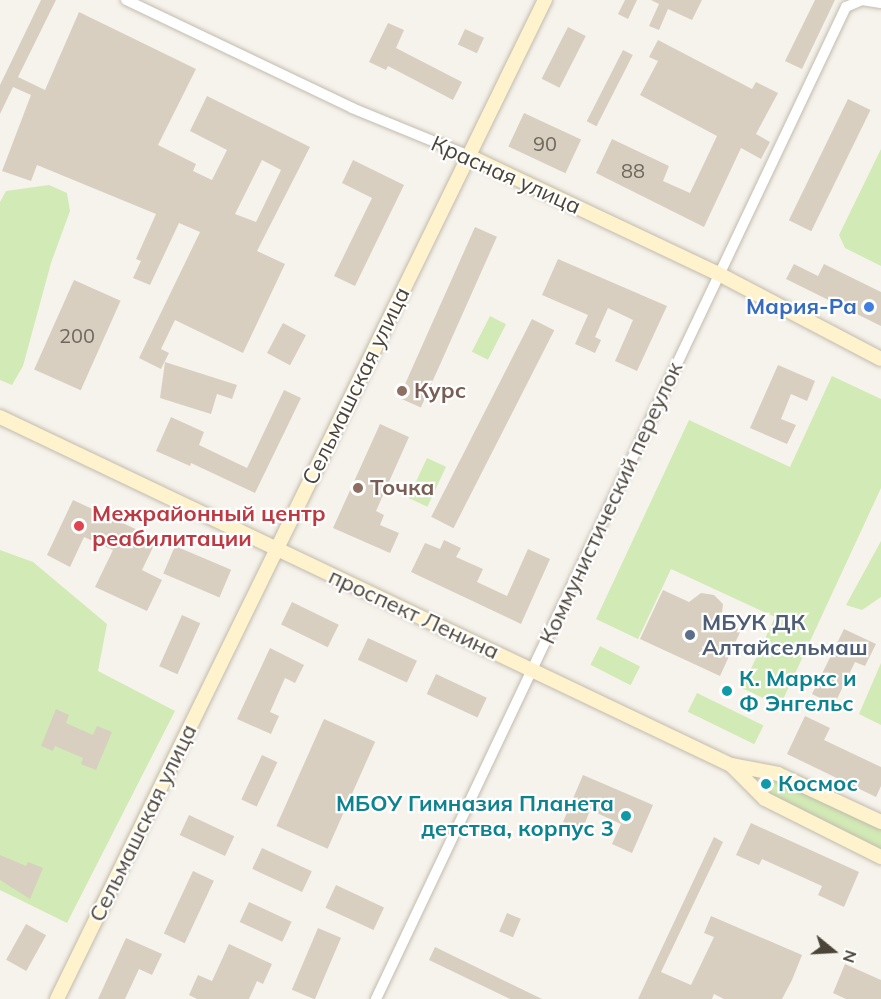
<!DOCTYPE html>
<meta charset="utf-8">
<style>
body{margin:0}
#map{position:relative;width:881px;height:999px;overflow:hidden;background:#f6f3ec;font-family:Mulish,sans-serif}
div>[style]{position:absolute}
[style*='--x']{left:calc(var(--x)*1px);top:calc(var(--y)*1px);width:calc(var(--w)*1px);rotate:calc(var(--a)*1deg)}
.green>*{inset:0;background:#d2eab5;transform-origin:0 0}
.building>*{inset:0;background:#d8cfc1;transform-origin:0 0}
.roads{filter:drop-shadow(0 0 2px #c2bbae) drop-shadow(0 0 2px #c2bbae)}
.street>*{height:10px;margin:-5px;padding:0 5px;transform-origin:5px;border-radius:5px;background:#fff}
.secondary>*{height:14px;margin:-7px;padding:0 7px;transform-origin:7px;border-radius:7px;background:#fff3cd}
.dots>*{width:16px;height:16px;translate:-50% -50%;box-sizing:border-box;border:3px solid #fff;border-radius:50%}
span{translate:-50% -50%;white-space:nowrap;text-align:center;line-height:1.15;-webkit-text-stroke:4.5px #fff;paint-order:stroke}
.number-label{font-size:20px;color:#6e675b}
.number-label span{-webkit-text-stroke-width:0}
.street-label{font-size:22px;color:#4b4439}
.shop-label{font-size:22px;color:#366cbe;font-weight:700}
.right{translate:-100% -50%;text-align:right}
.education-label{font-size:22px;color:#785e54;font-weight:700}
.left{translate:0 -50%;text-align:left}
.health-label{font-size:22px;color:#be3a42;font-weight:700}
.service-label{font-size:22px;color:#4e5e75;font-weight:700}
.culture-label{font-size:22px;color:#0d838f;font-weight:700}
.north{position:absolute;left:803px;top:921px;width:60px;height:60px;-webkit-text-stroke:4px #fff;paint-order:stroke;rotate:108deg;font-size:16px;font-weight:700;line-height:24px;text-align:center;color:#4b4439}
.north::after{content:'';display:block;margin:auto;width:21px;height:27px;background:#4b4439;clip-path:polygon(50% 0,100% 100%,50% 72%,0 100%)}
</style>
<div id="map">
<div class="green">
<i style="clip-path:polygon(881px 149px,881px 266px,845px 248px,839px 235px)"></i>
<i style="clip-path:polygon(49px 185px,67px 193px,70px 211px,51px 263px,23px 366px,12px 385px,0 380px,0 202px,6px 191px)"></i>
<i style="left:490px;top:316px;width:18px;height:40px;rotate:27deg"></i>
<i style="clip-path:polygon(832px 376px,881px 399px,881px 488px,780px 706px,742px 688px,775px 617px,671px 569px,638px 639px,596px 619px,689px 420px,790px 467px)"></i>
<i style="left:427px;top:458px;width:21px;height:44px;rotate:25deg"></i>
<i style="clip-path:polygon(881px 541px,881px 597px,862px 610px,846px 605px)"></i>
<i style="clip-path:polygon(0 550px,33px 562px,107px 624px,98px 671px,175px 711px,67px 923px,0 890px)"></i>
<i style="left:600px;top:646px;width:45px;height:21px;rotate:27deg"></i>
<i style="clip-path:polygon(881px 663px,881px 725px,859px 714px)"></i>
<i style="left:697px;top:693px;width:74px;height:21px;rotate:26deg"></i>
<i style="clip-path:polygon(776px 778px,881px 828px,881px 850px,764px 794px,761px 787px,766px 779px)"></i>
</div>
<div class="building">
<i style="clip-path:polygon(evenodd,41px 0,56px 0,18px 77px,45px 90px,79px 12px,196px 69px,158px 145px,196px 164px,193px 171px,212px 180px,227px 150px,190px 131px,207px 96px,310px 147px,257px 251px,285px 264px,243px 353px,175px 320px,161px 349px,169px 353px,161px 369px,139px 358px,200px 232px,179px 223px,150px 285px,133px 278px,141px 261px,136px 259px,156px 214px,37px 165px,31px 181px,2px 171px,31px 95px,13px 87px,0 114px,0 85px,41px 0,262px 160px,281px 170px,256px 222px,235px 214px,262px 160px)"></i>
<i style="clip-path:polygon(625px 0,637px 0,628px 19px,618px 14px)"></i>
<i style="clip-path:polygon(651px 0,702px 0,692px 20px,668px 9px,659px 30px,649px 26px,659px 4px)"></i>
<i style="clip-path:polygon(815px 0,835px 0,802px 69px,785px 61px)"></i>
<i style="clip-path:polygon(388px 23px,404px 30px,396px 48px,462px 82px,453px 100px,388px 66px,386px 70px,369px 62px)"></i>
<i style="left:568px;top:27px;width:20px;height:58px;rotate:27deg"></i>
<i style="left:465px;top:29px;width:21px;height:17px;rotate:25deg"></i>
<i style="clip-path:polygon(658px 40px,752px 89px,756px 82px,778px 93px,756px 134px,770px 142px,761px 159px,741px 148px,704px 227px,596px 173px,612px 139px,669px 166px,663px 181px,690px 193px,717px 136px,640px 95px,658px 61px,649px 57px)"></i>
<i style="left:623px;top:50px;width:11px;height:80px;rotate:27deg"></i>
<i style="left:848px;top:99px;width:25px;height:135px;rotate:26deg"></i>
<i style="left:524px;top:113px;width:63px;height:37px;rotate:25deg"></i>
<i style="clip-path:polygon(353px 160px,404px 185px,355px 286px,334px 276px,372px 198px,342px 183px)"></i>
<i style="left:475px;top:227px;width:24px;height:187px;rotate:24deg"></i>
<i style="clip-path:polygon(558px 259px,667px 306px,637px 371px,615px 361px,633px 320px,608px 308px,595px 337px,601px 340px,595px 353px,575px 344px,588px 315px,542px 295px)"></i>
<i style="clip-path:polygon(794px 264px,818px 276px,824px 264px,881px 292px,881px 326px,786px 279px)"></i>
<i style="left:74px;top:280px;width:51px;height:98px;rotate:24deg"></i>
<i style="left:532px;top:319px;width:25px;height:222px;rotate:27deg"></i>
<i style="left:283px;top:323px;width:26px;height:34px;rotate:28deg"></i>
<i style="clip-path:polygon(165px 362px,237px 385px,232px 399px,217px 394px,211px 414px,160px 398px)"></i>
<i style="clip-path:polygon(778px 365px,815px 381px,807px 401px,791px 394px,781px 419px,796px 425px,787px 444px,750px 428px)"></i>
<i style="clip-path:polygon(284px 390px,301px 398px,255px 493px,191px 463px,190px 466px,156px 451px,171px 417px,204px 432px,199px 445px,247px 468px)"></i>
<i style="clip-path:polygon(380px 424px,409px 437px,376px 511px,384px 515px,380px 525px,399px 533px,390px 553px,333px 528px)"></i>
<i style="clip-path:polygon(73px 500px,157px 539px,142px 570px,162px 580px,147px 611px,95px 587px,113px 550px,84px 537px,70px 567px,47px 555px)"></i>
<i style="clip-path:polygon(444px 540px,461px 548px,456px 557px,483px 569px,477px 582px,507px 596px,528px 549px,550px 559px,521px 624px,411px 572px,425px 543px,440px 549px)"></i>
<i style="left:175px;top:546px;width:61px;height:30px;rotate:23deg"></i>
<i style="clip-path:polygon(663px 590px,689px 602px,701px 593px,714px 595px,723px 604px,721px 621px,741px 630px,720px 676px,640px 639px)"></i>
<i style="left:292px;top:602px;width:52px;height:25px;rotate:26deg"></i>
<i style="left:182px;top:615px;width:20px;height:56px;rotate:24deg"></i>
<i style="clip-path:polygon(844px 629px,876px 644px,865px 666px,855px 662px,834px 705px,812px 694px)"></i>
<i style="left:368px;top:638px;width:54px;height:24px;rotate:25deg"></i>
<i style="clip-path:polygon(270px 648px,304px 665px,295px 683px,285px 678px,270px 712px,279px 716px,271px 734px,237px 719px)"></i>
<i style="left:436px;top:674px;width:56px;height:22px;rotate:25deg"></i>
<i style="clip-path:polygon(56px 709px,69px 715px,66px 723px,93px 735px,97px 726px,112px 732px,96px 770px,81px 764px,83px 758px,55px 746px,53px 751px,41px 746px)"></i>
<i style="clip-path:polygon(805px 716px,830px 728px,824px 740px,881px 767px,881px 786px,876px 797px,787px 754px)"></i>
<i style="left:324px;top:719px;width:56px;height:117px;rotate:24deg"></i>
<i style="left:262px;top:755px;width:17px;height:49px;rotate:25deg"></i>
<i style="clip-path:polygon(583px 775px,653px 805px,632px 853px,612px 844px,621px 824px,590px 810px,582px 831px,563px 822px)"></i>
<i style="left:189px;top:815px;width:50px;height:22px;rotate:25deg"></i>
<i style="clip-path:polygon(751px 823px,859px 872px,844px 907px,818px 895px,822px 886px,762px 859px,759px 865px,736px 855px)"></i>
<i style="clip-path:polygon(714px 837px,723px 842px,661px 972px,691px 985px,714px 937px,704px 933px,711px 916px,802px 955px,792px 980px,782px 999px,724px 999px,714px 994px,712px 999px,638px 999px)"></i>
<i style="left:262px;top:848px;width:55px;height:23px;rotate:25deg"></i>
<i style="clip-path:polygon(0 855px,26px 866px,28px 862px,43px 868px,30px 899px,0 880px)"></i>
<i style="left:193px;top:871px;width:23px;height:69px;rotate:25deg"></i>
<i style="left:336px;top:885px;width:53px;height:25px;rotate:25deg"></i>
<i style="left:249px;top:902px;width:47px;height:22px;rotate:25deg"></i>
<i style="left:507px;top:913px;width:15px;height:20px;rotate:23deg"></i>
<i style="left:26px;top:924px;width:23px;height:41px;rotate:29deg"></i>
<i style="left:318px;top:928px;width:25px;height:67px;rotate:23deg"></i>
<i style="clip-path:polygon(126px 938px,162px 954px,152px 975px,139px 969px,125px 999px,98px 999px)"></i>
<i style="clip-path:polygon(229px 944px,272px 964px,263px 984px,257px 981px,249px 999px,197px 999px,189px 995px,198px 975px,212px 981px)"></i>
<i style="clip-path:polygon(435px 947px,542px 999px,510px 999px,429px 960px)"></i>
<i style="clip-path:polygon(845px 964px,881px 980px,881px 999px,846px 999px,833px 993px)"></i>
</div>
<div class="roads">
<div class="street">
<i style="--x:126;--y:0;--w:250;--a:25.5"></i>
<i style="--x:352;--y:108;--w:126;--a:22.3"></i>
<i style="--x:376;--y:999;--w:1098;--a:-64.65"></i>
<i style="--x:846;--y:7;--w:17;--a:-24"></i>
<i style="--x:862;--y:0;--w:19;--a:9"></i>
</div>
<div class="secondary">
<i style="--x:469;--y:156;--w:274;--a:25.3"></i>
<i style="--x:717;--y:273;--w:185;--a:27.7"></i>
<i style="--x:0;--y:417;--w:810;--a:25.46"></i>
<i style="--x:731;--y:765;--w:48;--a:10.8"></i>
<i style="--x:778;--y:774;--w:114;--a:25"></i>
<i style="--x:731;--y:765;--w:48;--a:45"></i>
<i style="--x:765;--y:799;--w:130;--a:26.6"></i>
<i style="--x:57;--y:999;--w:1112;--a:-63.97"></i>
</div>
</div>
<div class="dots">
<i style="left:869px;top:307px;background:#3f7fe0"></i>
<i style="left:402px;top:391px;background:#8d6e63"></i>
<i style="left:358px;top:488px;background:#8d6e63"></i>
<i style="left:79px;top:526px;background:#e0444e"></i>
<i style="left:690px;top:635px;background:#5c6f8a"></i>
<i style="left:727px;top:691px;background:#0f9aa8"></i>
<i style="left:766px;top:784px;background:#0f9aa8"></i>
<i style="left:626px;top:816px;background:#0f9aa8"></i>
</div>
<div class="number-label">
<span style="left:545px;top:143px">90</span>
<span style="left:633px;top:170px">88</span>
<span style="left:77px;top:335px">200</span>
</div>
<div class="street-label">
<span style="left:506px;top:175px;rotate:24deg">Красная улица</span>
<span style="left:356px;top:386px;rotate:-64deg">Сельмашская улица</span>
<span style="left:611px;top:503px;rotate:-65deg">Коммунистический переулок</span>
<span style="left:414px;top:614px;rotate:25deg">проспект Ленина</span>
<span style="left:143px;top:823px;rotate:-64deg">Сельмашская улица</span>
</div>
<div class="shop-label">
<span class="right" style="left:857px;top:307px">Мария-Ра</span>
</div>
<div class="education-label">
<span class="left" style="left:414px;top:391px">Курс</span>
<span class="left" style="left:370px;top:488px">Точка</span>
</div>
<div class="health-label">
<span class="left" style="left:92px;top:526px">Межрайонный центр<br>реабилитации</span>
</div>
<div class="service-label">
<span class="left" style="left:702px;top:635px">МБУК ДК<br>Алтайсельмаш</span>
</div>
<div class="culture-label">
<span class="left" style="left:739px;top:691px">К. Маркс и<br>Ф Энгельс</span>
<span class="left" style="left:778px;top:784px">Космос</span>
<span class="right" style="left:614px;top:816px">МБОУ Гимназия Планета<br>детства, корпус 3</span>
</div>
<div class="north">N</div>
</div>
